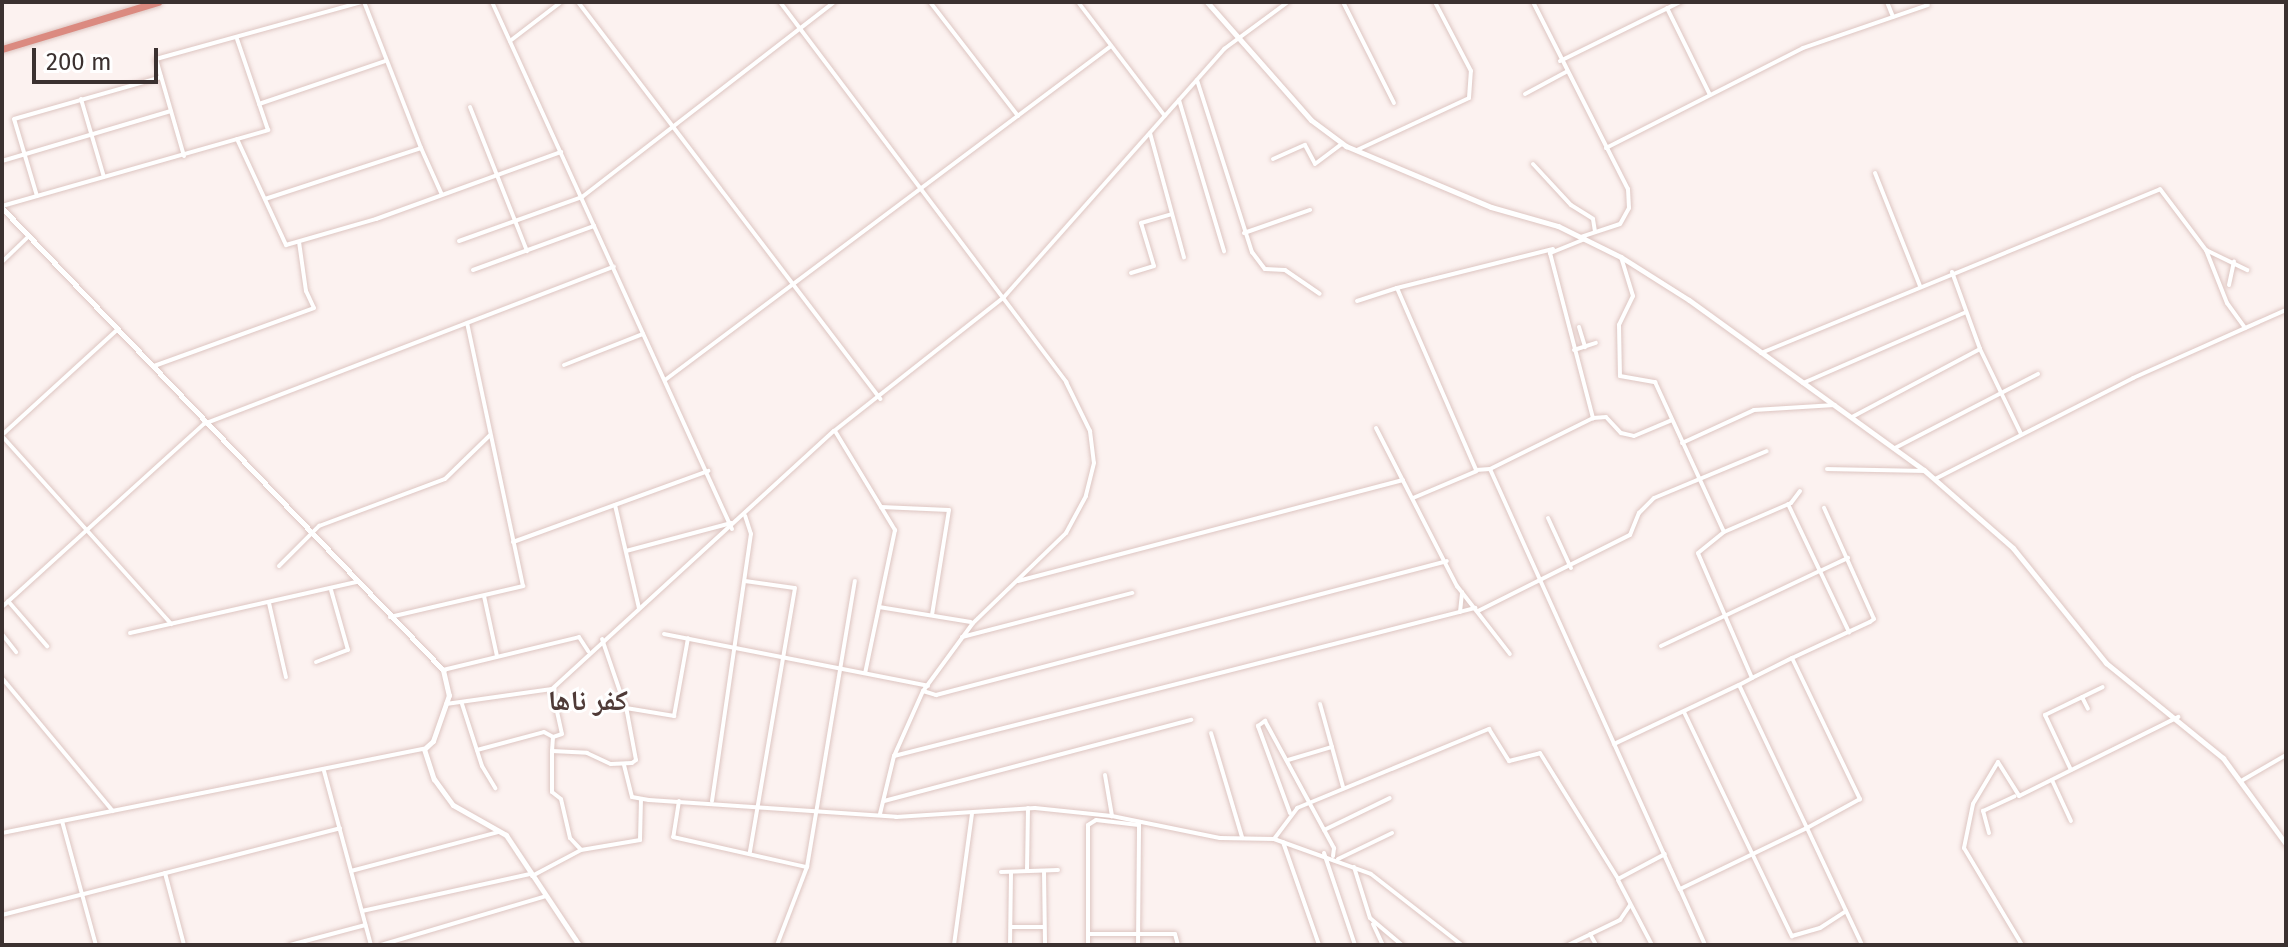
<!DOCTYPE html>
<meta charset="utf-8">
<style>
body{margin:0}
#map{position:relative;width:2288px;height:947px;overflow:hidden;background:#fcf2f0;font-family:"Fira Sans","Noto Naskh Arabic",sans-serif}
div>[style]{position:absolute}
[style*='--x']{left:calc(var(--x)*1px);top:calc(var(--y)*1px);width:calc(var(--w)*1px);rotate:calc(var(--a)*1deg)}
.roads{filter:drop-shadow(0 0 2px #ddc5c1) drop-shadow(0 0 2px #ddc5c1)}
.minor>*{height:4px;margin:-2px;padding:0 2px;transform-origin:2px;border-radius:2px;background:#fff}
.tertiary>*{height:5px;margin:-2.5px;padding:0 2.5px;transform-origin:2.5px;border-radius:2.5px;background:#fff}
.trunk>*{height:7px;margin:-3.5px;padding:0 3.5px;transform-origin:3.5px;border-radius:3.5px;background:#db8a80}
span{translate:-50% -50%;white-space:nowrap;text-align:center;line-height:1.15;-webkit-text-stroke:6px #fff;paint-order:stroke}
.quarter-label{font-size:28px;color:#4f3b38;font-weight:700}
.frame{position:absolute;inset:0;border:4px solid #3b3130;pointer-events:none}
.scale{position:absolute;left:32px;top:48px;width:126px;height:36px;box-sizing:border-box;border:4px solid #3b3130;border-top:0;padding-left:10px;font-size:24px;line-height:28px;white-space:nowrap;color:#3b3130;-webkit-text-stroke:6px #fff;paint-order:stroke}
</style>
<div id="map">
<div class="roads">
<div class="minor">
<i style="--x:492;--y:2;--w:579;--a:65.52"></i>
<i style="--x:578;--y:2;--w:499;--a:52.7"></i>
<i style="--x:780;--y:2;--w:476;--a:53"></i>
<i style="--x:1066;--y:382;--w:55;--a:63.9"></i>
<i style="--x:1090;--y:431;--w:32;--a:83"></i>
<i style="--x:1094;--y:463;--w:34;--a:104"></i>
<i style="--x:1086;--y:496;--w:42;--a:118.4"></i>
<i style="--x:1066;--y:533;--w:129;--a:135.9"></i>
<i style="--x:973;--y:623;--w:84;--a:126.3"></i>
<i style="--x:923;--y:691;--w:71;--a:114"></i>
<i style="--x:894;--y:756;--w:60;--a:103.6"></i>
<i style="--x:930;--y:2;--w:144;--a:52.3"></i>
<i style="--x:1078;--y:2;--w:143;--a:52.7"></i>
<i style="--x:1343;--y:2;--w:113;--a:63.2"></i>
<i style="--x:1533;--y:2;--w:210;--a:63.1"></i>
<i style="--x:1628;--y:189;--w:19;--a:87"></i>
<i style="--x:1629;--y:208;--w:18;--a:119"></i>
<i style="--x:1620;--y:224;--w:41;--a:161.6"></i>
<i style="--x:1887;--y:2;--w:16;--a:68"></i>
<i style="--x:1667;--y:8;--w:97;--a:63.7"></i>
<i style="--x:510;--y:41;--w:64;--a:-37.4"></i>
<i style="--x:1560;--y:61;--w:134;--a:-26.2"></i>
<i style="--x:1197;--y:80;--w:181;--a:72.3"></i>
<i style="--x:1252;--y:252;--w:21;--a:53"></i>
<i style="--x:1265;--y:269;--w:20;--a:3"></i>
<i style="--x:1285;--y:270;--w:42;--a:34.4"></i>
<i style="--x:1525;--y:94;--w:47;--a:-28.2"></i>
<i style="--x:81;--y:99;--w:81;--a:73.6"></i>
<i style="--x:1179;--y:100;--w:158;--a:73.4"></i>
<i style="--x:259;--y:104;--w:133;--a:-18.8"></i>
<i style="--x:470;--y:107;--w:155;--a:68.4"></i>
<i style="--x:1150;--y:133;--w:129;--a:74.7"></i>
<i style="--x:237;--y:139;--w:117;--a:65.2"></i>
<i style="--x:286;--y:245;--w:94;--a:-16.1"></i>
<i style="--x:376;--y:219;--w:197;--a:-19.9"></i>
<i style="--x:421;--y:148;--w:51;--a:65.9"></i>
<i style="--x:1606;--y:148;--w:221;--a:-26.9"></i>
<i style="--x:1803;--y:48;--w:132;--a:-19"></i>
<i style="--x:1357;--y:150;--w:123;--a:-24.9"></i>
<i style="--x:1469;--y:98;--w:27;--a:-86"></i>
<i style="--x:1471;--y:71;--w:78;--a:-117.6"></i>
<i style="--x:184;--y:156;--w:101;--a:-106.1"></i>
<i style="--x:156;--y:59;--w:214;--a:-15.5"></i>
<i style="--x:1273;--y:159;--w:35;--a:-24"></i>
<i style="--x:1305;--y:145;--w:21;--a:62"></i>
<i style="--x:1315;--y:164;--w:34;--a:-37"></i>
<i style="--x:2;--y:161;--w:176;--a:-16.5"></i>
<i style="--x:1533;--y:164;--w:56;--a:47.2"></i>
<i style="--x:1571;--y:205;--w:26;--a:32"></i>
<i style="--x:1593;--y:219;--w:13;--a:81"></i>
<i style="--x:1875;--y:173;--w:122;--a:68.3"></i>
<i style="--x:37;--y:196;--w:80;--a:-106.6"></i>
<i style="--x:14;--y:119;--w:153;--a:-15.9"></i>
<i style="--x:265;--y:199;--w:164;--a:-18.1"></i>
<i style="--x:421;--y:148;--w:157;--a:-111.3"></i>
<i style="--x:2;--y:206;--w:277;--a:-15.9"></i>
<i style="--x:268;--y:130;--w:96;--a:-108.8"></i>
<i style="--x:1244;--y:233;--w:70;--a:-19.2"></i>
<i style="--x:1585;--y:239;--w:38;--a:158"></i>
<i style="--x:1550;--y:253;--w:171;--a:75.4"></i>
<i style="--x:459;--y:241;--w:131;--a:-19.7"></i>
<i style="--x:582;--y:197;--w:319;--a:-37.7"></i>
<i style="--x:1553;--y:249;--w:161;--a:166"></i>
<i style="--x:1397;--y:288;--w:198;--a:66.5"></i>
<i style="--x:1476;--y:470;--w:14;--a:-4"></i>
<i style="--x:1490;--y:469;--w:115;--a:-26.3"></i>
<i style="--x:1593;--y:418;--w:13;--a:-4"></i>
<i style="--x:1606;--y:417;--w:22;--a:47"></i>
<i style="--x:1621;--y:433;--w:13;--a:13"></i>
<i style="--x:1634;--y:436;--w:41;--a:-22.8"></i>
<i style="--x:2206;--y:250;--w:57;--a:68.4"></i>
<i style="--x:2227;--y:303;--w:31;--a:54"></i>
<i style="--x:1621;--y:257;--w:41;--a:72.9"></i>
<i style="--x:1633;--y:296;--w:32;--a:116"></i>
<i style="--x:1619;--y:325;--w:51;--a:88.9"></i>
<i style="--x:1620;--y:376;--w:36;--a:10"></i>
<i style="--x:1655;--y:382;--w:165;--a:65.3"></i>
<i style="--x:2;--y:262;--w:36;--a:-44"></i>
<i style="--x:473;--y:270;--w:129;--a:-20"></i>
<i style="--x:1952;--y:272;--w:82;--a:70"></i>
<i style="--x:1980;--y:349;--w:94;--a:64.2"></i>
<i style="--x:1131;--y:273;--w:24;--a:-17"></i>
<i style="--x:1154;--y:266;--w:45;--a:-106.8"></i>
<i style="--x:1141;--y:223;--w:32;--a:-16"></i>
<i style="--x:2229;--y:285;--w:24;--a:-78"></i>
<i style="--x:1357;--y:301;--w:42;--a:-18"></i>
<i style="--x:1579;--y:327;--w:21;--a:73"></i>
<i style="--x:1574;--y:350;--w:23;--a:-18"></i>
<i style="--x:1761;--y:353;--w:431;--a:-22.3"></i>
<i style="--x:2160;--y:189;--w:76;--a:53"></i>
<i style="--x:2206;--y:250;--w:46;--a:26"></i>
<i style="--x:564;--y:365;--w:85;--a:-21.4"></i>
<i style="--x:154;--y:366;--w:170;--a:-19.9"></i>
<i style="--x:314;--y:308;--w:19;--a:-115"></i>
<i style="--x:306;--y:291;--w:49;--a:-98.1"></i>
<i style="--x:665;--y:380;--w:557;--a:-36.83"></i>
<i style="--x:1803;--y:383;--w:178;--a:-23.5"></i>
<i style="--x:1852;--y:417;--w:145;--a:-28"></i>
<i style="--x:1376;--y:428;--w:178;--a:62.9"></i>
<i style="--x:1457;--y:586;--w:86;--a:52.1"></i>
<i style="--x:835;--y:431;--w:116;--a:58.8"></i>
<i style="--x:895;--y:530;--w:146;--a:101.8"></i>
<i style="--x:2;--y:435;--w:156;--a:-42.4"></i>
<i style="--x:2;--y:436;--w:253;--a:48"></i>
<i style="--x:1682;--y:443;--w:79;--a:-24.6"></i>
<i style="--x:1754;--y:410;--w:81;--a:-3.5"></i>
<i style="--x:1895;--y:448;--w:161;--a:-27.4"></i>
<i style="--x:1490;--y:469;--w:461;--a:65.7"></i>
<i style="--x:1680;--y:889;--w:141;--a:-25.7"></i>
<i style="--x:1807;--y:828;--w:129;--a:64.8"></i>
<i style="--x:1827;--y:469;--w:97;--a:1.2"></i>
<i style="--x:1935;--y:479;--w:222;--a:-27"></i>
<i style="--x:2133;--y:378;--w:167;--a:-24"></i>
<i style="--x:1413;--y:498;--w:69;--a:-22.9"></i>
<i style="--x:1788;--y:504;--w:74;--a:64.5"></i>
<i style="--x:1820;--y:571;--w:31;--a:-25"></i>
<i style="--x:615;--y:505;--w:106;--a:76.9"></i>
<i style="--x:881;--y:507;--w:68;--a:2.5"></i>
<i style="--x:949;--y:510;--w:106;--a:99.2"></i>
<i style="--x:1548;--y:518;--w:55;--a:65.3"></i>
<i style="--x:513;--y:542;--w:208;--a:-20"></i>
<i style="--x:626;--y:551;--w:109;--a:-14.9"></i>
<i style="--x:279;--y:566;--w:57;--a:-45"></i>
<i style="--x:319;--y:526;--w:134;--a:-20.5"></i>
<i style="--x:445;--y:479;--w:62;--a:-44.3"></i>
<i style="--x:745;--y:581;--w:50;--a:8"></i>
<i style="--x:795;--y:588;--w:268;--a:99.7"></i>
<i style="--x:1018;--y:581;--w:398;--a:-14.7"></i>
<i style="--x:484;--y:596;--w:61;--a:77.8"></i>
<i style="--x:8;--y:601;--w:60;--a:49.1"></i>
<i style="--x:269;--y:603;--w:76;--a:77.1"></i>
<i style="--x:2;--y:607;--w:273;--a:-42.2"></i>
<i style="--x:204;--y:424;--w:439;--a:-21"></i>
<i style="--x:879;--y:607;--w:93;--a:9.3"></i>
<i style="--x:1478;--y:611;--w:170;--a:-26.6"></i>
<i style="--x:1630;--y:535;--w:24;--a:-68"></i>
<i style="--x:1639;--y:513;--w:21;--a:-45"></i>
<i style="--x:1654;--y:498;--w:122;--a:-22.6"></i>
<i style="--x:1460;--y:612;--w:20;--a:-84"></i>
<i style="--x:390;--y:617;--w:137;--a:-13.1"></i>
<i style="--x:523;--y:586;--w:269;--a:-102"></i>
<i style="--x:130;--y:633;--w:233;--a:-12.7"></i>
<i style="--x:2;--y:634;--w:23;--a:52"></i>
<i style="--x:664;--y:634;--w:269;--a:11.1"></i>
<i style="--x:962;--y:637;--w:176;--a:-14.5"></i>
<i style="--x:1661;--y:646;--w:176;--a:-25.3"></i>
<i style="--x:1820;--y:571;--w:68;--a:64.6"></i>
<i style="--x:1792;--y:658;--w:157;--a:64.3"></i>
<i style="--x:1860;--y:799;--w:60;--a:151.3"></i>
<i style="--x:1807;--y:828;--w:158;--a:-115.4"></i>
<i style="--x:1739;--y:685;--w:15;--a:-28"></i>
<i style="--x:1752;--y:678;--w:45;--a:-26.6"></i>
<i style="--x:1792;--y:658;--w:86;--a:-24.8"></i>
<i style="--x:1870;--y:622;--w:5;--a:-37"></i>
<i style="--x:1874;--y:619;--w:122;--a:-114.2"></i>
<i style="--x:316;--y:662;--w:34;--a:-21"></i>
<i style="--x:348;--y:650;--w:62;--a:-105.8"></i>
<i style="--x:443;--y:670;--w:140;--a:-13.6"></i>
<i style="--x:579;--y:637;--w:17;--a:57"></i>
<i style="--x:2;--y:678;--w:173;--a:50.2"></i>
<i style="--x:1752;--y:678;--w:136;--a:-113.4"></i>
<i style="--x:1698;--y:553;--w:33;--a:-39"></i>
<i style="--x:1724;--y:532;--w:73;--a:-23.4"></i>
<i style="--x:1791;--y:503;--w:15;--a:-53"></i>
<i style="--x:552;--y:689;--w:46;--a:77.5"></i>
<i style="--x:562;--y:734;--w:9;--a:162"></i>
<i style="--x:923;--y:691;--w:14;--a:17"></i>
<i style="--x:936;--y:695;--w:528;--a:-14.69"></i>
<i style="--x:2082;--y:697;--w:13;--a:63"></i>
<i style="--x:446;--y:704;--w:107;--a:-8.1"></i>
<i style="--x:552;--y:689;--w:382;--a:-42.5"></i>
<i style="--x:834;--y:431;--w:216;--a:-38.2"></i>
<i style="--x:1004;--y:297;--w:332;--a:-48.4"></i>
<i style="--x:1224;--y:49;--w:79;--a:-36.3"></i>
<i style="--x:462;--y:704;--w:65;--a:72.1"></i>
<i style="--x:482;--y:766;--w:26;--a:59"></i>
<i style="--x:1320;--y:704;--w:86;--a:74.5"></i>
<i style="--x:626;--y:708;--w:49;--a:9.5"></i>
<i style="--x:674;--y:716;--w:79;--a:-79.8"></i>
<i style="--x:1684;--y:712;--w:249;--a:64.3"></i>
<i style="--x:1792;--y:936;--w:29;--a:-16"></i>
<i style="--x:1820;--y:928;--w:31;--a:-33"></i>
<i style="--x:1211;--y:733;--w:109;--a:73.4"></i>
<i style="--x:1614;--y:744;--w:138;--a:-25.3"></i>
<i style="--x:477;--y:750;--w:69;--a:-15"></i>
<i style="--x:544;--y:732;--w:10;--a:29"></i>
<i style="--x:553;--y:737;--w:14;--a:94"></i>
<i style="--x:552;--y:751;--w:35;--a:3"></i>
<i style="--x:587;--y:753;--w:26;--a:25"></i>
<i style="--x:611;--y:764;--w:21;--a:-3"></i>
<i style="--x:632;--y:763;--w:5;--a:-37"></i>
<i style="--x:636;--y:760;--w:49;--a:-100.6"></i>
<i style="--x:627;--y:712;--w:77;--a:-108.9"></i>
<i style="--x:552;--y:751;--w:41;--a:90"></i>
<i style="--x:552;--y:792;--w:11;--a:38"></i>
<i style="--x:561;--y:799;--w:40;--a:77"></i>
<i style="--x:570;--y:838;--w:16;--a:47"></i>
<i style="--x:894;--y:756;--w:600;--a:-14.29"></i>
<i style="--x:1288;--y:760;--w:46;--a:-16.5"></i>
<i style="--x:1998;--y:762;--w:40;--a:58"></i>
<i style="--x:2019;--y:796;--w:178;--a:-26.4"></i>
<i style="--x:1998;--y:762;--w:49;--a:120.8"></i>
<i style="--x:1973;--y:804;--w:45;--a:101.6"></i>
<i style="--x:1964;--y:848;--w:113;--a:59.1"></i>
<i style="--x:624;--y:765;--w:33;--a:76"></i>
<i style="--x:632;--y:797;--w:17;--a:10"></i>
<i style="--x:649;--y:800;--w:248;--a:3.9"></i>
<i style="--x:896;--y:817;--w:139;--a:-3.7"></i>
<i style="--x:1035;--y:808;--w:77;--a:5.9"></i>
<i style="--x:1112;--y:816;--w:110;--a:11.5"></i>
<i style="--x:1220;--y:838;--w:54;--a:1.1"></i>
<i style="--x:1274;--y:839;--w:103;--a:19.8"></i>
<i style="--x:1371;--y:874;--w:115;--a:38"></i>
<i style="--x:2071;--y:770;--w:61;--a:-115.3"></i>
<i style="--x:2045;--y:715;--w:64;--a:-25.8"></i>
<i style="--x:324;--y:771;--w:180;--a:74.9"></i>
<i style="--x:1105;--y:775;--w:42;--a:80.3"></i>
<i style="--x:2052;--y:780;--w:45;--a:65.1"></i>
<i style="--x:2241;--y:781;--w:52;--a:-30"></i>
<i style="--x:679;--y:801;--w:36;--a:99"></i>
<i style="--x:673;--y:837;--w:136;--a:12.7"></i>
<i style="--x:712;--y:801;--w:270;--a:-81.7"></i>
<i style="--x:751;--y:534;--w:19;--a:-108"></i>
<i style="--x:884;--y:801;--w:318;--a:-14.8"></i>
<i style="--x:1290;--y:813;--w:93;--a:-110.2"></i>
<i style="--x:1258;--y:726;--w:9;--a:-36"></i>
<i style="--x:1265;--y:721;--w:145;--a:61.5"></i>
<i style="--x:1334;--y:848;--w:8;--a:97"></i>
<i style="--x:62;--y:821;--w:129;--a:74.7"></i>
<i style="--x:1324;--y:830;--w:73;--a:-25.9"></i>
<i style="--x:2;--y:833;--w:430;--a:-11.3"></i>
<i style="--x:1989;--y:833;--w:23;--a:-105"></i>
<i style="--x:1983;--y:811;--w:35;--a:-25"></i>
<i style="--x:1274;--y:839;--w:39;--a:-53"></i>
<i style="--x:1297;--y:808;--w:208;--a:-22.4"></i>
<i style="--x:1489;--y:729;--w:38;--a:58"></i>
<i style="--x:1509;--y:761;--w:32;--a:-14"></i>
<i style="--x:1540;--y:753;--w:148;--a:58.2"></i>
<i style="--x:1618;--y:879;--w:53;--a:-28"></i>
<i style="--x:1283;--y:842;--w:109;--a:70.7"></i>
<i style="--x:1324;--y:853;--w:97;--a:71.4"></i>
<i style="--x:1338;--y:859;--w:60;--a:-25.7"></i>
<i style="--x:1354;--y:867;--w:53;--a:72.6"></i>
<i style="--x:1370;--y:918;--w:42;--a:40.2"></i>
<i style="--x:351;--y:871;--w:153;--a:-14.8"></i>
<i style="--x:1027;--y:871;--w:63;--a:-89.1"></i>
<i style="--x:1044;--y:871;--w:74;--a:89.2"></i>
<i style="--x:1001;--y:872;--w:57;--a:-2"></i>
<i style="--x:165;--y:873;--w:74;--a:75.2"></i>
<i style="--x:532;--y:876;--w:55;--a:-28"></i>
<i style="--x:581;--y:850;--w:60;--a:-9.6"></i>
<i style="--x:640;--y:840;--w:41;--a:-88.6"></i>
<i style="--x:1618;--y:880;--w:73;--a:62.4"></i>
<i style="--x:1680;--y:889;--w:61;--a:65.9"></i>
<i style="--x:362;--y:911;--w:172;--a:-12.4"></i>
<i style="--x:2;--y:915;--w:349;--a:-14.4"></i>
<i style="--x:1373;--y:924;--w:23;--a:65"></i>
<i style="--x:1011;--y:927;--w:33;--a:0"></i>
<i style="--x:1088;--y:934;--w:87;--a:0"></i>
<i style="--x:1175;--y:934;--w:11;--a:75"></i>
<i style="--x:1590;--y:934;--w:13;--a:61"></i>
<i style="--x:290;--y:945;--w:78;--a:-14.9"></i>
<i style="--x:381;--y:945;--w:172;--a:-16.5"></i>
<i style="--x:777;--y:945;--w:84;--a:-69"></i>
<i style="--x:807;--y:867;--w:290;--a:-80.5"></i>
<i style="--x:954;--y:945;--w:132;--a:-82.2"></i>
<i style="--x:1010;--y:945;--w:73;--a:-89.2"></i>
<i style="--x:1088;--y:945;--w:120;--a:-90"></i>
<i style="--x:1088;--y:825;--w:9;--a:-32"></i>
<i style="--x:1096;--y:820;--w:43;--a:6.6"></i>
<i style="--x:1138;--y:945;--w:122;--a:-89.5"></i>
<i style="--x:1568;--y:945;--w:58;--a:-25.7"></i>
<i style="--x:1620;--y:920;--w:18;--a:-56"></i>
</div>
<div class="tertiary">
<i style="--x:1207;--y:2;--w:157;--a:48.6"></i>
<i style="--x:1311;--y:120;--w:44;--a:36.6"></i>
<i style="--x:1346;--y:146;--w:157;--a:22.8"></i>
<i style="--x:1491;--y:207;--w:70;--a:15.8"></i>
<i style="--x:1558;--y:226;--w:70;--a:26.2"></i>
<i style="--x:1621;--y:257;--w:80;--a:32.3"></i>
<i style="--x:1689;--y:300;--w:290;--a:35.9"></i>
<i style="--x:1924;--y:470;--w:118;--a:41.2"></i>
<i style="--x:2013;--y:548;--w:148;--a:51"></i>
<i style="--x:2106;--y:663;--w:151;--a:39.1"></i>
<i style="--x:2223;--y:758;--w:107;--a:53.8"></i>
<i style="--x:2;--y:208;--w:639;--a:46.33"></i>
<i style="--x:443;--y:670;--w:26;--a:77"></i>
<i style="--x:449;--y:695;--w:49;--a:109.2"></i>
<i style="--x:433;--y:741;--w:12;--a:138"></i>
<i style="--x:424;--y:749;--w:32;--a:72"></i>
<i style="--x:434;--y:779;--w:32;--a:54"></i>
<i style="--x:453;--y:805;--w:61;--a:29.5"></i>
<i style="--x:506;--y:835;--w:132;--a:56.4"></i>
</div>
<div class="trunk">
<i style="--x:2;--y:49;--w:163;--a:-16.8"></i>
</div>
</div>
<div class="quarter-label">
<span style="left:588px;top:701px">كفر ناها</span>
</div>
<div class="frame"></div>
<div class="scale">200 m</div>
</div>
